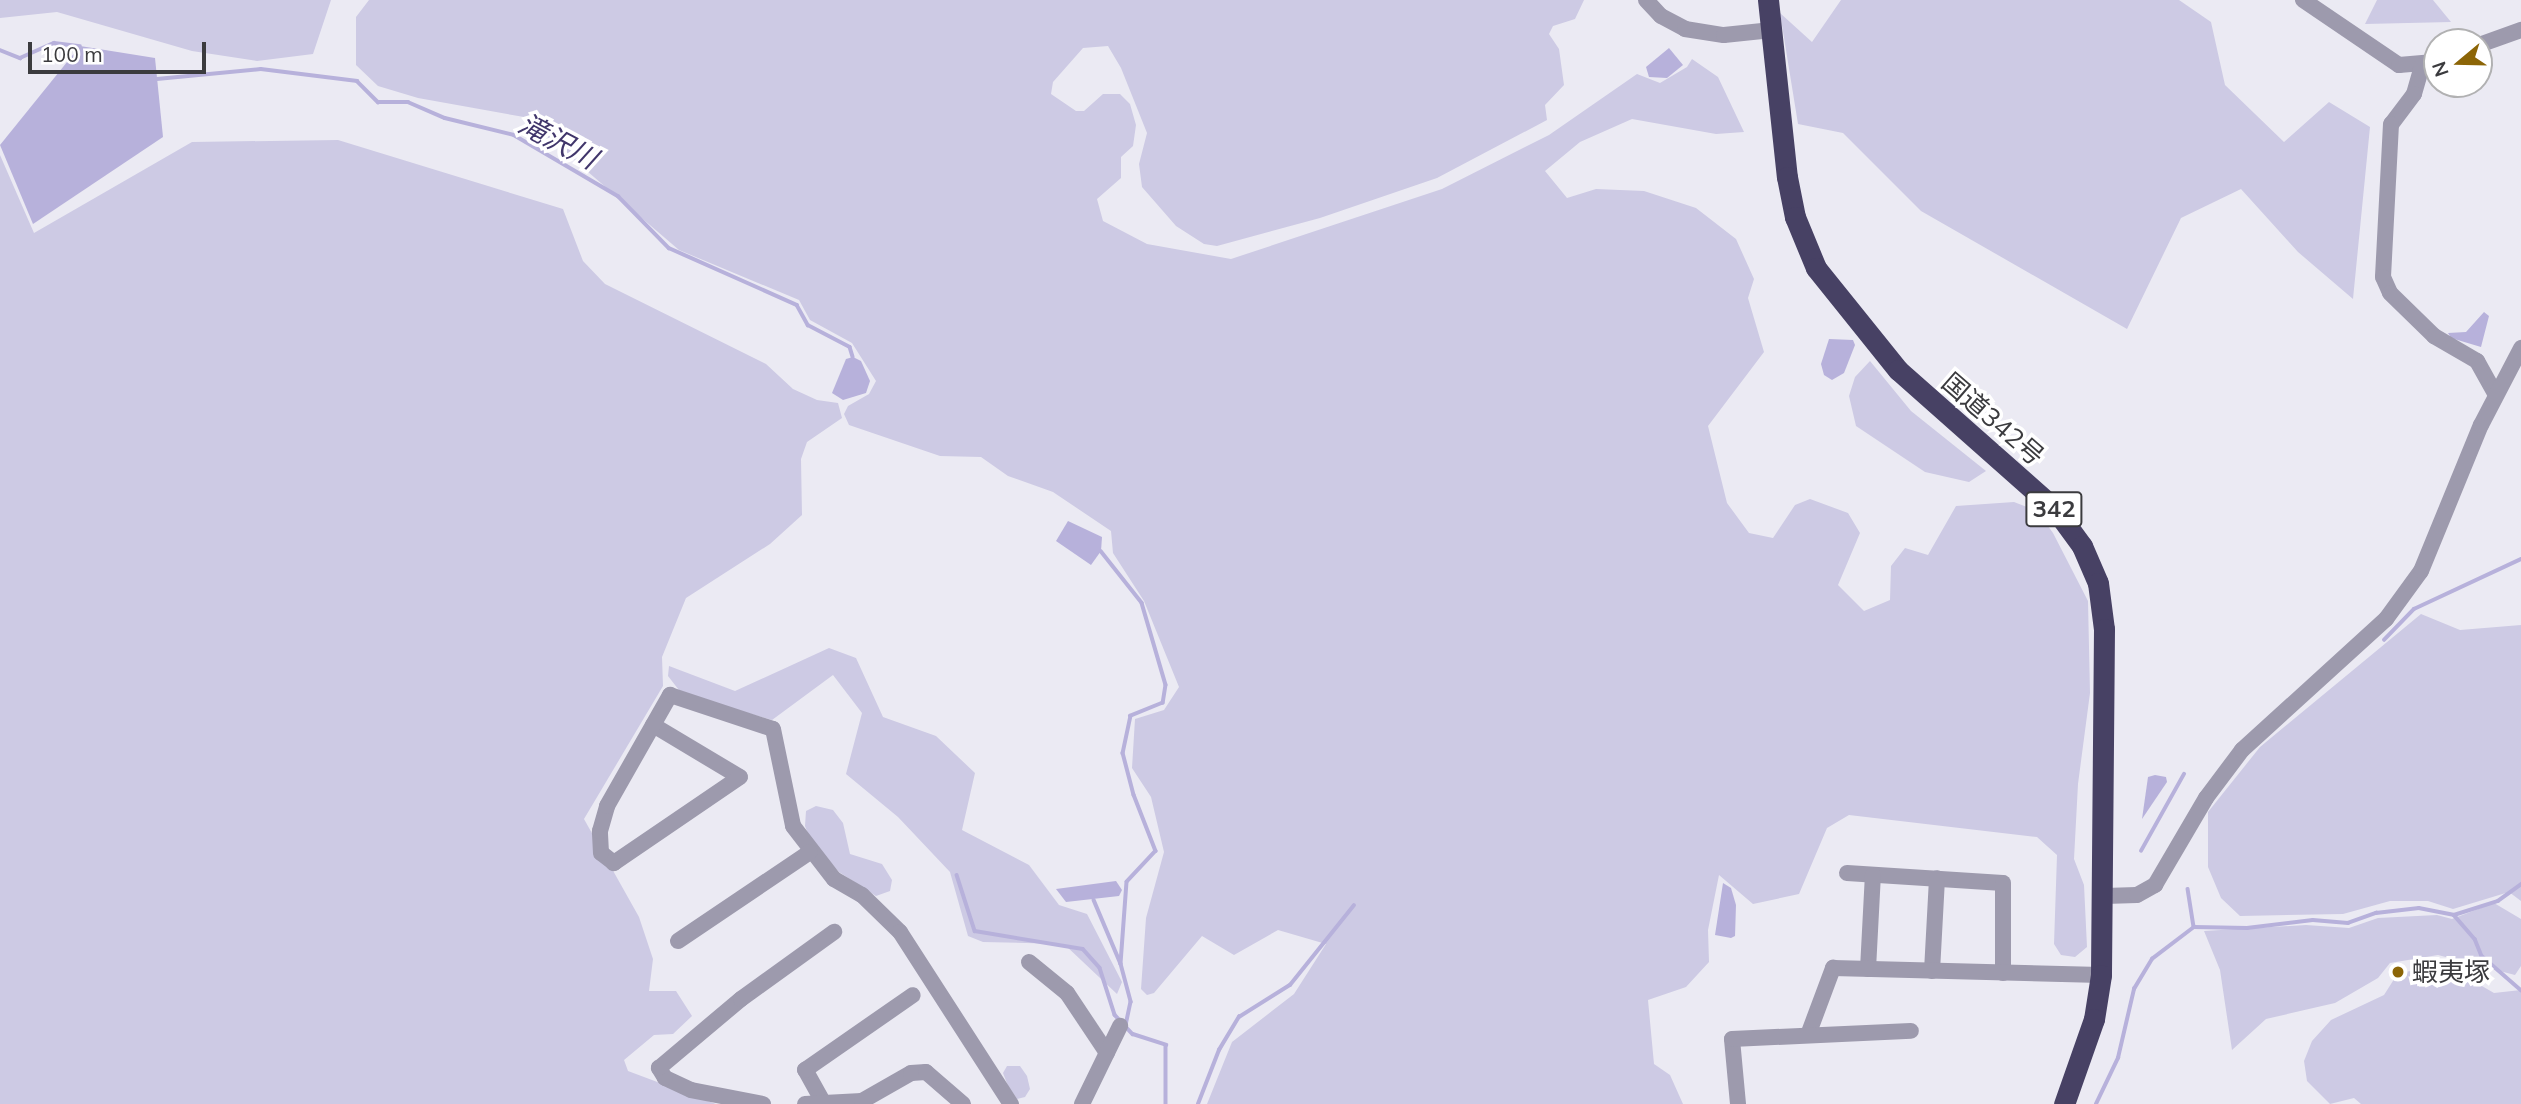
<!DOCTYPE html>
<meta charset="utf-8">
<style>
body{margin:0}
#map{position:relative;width:2521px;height:1104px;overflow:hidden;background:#ebeaf3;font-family:Mulish,"Noto Sans JP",sans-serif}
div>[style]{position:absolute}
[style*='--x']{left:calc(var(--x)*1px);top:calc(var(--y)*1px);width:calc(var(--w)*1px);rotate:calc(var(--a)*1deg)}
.green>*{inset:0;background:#cdcae4}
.water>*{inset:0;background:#b7b1db}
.stream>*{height:3.5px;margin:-1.75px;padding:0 1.75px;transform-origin:1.75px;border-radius:1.75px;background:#b7b1db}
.minor>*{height:16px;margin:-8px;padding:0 8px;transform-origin:8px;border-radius:8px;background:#9d9aad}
.highway>*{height:21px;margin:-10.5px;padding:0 10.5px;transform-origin:10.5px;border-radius:10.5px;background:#474164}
.dots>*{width:19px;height:19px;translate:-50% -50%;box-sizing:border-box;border:4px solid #fff;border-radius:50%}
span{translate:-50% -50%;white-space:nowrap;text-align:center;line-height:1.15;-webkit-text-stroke:7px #fff;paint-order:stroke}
.shield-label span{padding:2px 5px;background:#fff;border:2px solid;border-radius:5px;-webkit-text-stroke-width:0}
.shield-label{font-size:24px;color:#3b3b3e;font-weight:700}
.street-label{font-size:26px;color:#3b3b3e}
.poi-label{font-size:26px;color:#3b3b3e}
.left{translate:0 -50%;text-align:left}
.water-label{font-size:28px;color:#41366b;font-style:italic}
.north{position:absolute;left:2423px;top:28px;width:70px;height:70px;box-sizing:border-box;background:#fff;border:2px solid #b1b1b2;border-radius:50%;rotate:251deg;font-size:19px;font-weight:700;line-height:28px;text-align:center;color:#3b3b3e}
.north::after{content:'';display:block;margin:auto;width:24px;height:32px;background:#8c6507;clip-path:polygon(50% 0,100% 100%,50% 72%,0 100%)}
.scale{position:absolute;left:28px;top:42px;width:178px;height:32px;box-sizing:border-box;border:4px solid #3b3b3e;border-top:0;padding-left:9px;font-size:21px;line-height:24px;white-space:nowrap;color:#3b3b3e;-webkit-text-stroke:5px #fff;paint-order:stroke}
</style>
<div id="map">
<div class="green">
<i style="clip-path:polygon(0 0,331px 0,313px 54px,257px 61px,192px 51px,57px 12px,0 18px)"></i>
<i style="clip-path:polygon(369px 0,1584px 0,1575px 19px,1553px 26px,1549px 34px,1559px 49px,1564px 85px,1545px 105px,1547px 120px,1437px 178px,1320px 218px,1217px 246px,1204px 244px,1176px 226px,1142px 187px,1139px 164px,1147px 133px,1121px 68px,1108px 46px,1083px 48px,1053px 82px,1051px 94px,1076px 111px,1084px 111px,1103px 94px,1120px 94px,1130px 104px,1136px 125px,1133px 146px,1121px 157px,1121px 178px,1097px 199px,1103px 221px,1147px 244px,1231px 259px,1442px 189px,1549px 135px,1637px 74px,1660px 83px,1687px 67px,1692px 59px,1718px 77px,1744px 132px,1716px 134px,1632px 119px,1580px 142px,1545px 171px,1567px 198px,1596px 189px,1644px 191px,1696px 208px,1736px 239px,1754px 279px,1748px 298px,1764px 352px,1708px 426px,1727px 503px,1749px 533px,1773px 538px,1795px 505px,1810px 499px,1848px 513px,1860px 533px,1838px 585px,1864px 611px,1890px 600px,1891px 566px,1905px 548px,1928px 555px,1956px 506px,2014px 502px,2037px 511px,2053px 533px,2088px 601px,2090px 693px,2078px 784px,2074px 859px,2084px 885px,2087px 947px,2075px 957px,2061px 955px,2054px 944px,2057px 855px,2037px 837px,1849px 815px,1827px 828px,1799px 894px,1753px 904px,1719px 875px,1708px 930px,1709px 962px,1686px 987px,1648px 1000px,1654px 1064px,1670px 1075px,1683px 1104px,1207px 1104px,1232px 1042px,1294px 994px,1326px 944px,1278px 930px,1234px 955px,1202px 936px,1154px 993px,1147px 995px,1141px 989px,1146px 918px,1164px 852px,1151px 797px,1132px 768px,1135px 719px,1164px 710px,1179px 687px,1144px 601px,1113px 553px,1111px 531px,1053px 492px,1008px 476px,981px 457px,940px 456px,849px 425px,844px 414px,848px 406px,869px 394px,876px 381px,852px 343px,810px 320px,799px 300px,679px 250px,524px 117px,418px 98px,378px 86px,356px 65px,356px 17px)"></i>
<i style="clip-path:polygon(1841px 0,2179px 0,2211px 22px,2225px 85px,2284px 142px,2329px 102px,2370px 127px,2353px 299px,2298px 252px,2241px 189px,2181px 218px,2127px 329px,1921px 211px,1843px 133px,1798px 124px,1780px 13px,1812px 42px)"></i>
<i style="clip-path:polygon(2377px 0,2433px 0,2451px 22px,2365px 24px)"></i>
<i style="clip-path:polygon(338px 140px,563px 209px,583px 261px,605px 284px,766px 364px,793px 389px,817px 400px,838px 403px,842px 418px,807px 442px,801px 459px,802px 515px,770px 544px,686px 598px,662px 657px,663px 686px,584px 819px,639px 917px,653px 959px,649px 991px,676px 991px,692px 1016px,673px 1034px,654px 1035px,624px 1060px,628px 1071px,716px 1104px,0 1104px,0 155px,34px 233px,192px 142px)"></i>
<i style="clip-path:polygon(1870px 361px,1911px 411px,1986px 471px,1969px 482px,1925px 472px,1856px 426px,1849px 396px,1855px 377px)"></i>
<i style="clip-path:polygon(2421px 614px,2460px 630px,2521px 625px,2521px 901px,2509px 892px,2453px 909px,2428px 901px,2390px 901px,2343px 914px,2240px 916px,2221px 898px,2208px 867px,2208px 812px,2260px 747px)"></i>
<i style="clip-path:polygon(829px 648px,856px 658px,883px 717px,936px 736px,975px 773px,962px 830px,1029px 865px,1059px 905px,1087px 914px,1122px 982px,1117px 994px,1064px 944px,983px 942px,968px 936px,950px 872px,898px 817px,846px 774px,862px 713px,833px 675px,772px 720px,682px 694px,668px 676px,669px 666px,735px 691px)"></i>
<i style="clip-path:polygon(816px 806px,833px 810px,843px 823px,850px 854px,882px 864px,892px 880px,890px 891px,876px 896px,839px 872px,810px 839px,805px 826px,806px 811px)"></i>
<i style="clip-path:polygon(2494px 903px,2521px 919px,2521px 966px,2515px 975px,2438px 955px,2390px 963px,2378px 978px,2335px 1003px,2266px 1019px,2232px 1050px,2220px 970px,2204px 931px,2306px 925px,2349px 928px,2378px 918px,2437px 915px,2452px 919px)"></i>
<i style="clip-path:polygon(2430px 968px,2437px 976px,2450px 981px,2468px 978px,2494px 993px,2521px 990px,2521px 1104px,2361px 1104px,2354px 1098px,2330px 1104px,2307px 1081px,2304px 1061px,2312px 1041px,2331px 1020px,2384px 995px,2398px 973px)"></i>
<i style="clip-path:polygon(1007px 1066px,1020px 1066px,1027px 1076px,1030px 1089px,1025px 1097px,1017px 1099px,1008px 1086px,1003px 1073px)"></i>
</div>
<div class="water">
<i style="clip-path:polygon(80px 46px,155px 58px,163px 137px,33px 224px,0 145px)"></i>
<i style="clip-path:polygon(1669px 48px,1683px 65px,1667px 78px,1649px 77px,1646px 67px)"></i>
<i style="clip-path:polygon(2484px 312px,2489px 316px,2481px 347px,2451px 338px,2448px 333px,2466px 332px)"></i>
<i style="clip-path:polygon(1829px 339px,1853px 340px,1855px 345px,1844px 373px,1832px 380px,1824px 375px,1821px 364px)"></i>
<i style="clip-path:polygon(853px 357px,861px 361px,870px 381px,866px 393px,843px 400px,832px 393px,846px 359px)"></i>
<i style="clip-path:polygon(1068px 521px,1102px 537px,1101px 551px,1091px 565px,1056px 541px)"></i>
<i style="clip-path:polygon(2155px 775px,2166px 777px,2167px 782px,2142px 819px,2148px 777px)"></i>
<i style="clip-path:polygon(1116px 881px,1122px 890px,1119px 896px,1066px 902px,1056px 889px)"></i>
<i style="clip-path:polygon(1723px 883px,1731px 888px,1736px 905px,1735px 936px,1731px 938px,1715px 935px)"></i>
</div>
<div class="stream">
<i style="--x:0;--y:50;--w:22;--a:22"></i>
<i style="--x:20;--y:58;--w:37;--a:-24"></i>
<i style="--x:54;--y:43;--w:26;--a:7"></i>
<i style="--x:157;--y:79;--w:104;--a:-5.5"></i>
<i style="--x:261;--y:69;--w:97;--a:7.1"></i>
<i style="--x:357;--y:81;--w:30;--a:45"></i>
<i style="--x:378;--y:102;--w:30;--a:0"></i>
<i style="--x:408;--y:102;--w:40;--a:23.4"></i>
<i style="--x:445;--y:118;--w:71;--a:13.8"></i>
<i style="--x:514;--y:135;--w:121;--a:30.4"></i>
<i style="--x:618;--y:196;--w:73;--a:45.6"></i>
<i style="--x:669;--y:248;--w:140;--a:24"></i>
<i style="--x:797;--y:305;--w:23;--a:61"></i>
<i style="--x:808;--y:325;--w:47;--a:27.6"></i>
<i style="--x:850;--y:347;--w:10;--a:73"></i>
<i style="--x:1101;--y:551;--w:66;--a:51.7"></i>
<i style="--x:1142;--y:603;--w:85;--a:73.7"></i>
<i style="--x:1166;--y:685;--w:18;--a:99"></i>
<i style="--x:1163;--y:703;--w:35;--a:158"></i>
<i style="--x:1131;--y:716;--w:38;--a:102"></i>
<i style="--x:1123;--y:753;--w:43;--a:75.3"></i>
<i style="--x:1134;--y:795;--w:60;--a:68.6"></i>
<i style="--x:1156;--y:851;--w:42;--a:133.1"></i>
<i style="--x:1127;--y:882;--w:82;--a:94.2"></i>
<i style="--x:2384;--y:640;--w:43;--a:-45.9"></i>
<i style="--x:2414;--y:609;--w:118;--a:-25"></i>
<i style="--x:2141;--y:851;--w:88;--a:-60.8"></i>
<i style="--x:957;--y:875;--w:59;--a:72.2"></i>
<i style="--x:975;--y:931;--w:109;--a:9.5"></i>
<i style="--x:1083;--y:949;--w:25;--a:48"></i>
<i style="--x:1100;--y:968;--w:49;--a:72.3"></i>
<i style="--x:1115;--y:1015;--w:26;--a:47"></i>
<i style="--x:1133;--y:1034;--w:35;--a:18"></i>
<i style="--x:1166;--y:1045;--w:59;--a:90"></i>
<i style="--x:2188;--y:889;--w:38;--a:81"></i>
<i style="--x:1094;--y:900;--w:69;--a:67.1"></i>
<i style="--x:1121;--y:964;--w:39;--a:75"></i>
<i style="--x:1131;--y:1002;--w:25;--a:102"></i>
<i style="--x:2454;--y:915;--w:46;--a:-17.7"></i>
<i style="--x:2498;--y:901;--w:29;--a:-36"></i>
<i style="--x:1198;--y:1104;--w:58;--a:-68.7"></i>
<i style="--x:1219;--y:1050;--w:39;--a:-59"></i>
<i style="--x:1239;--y:1017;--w:60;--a:-32.1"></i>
<i style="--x:1290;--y:985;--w:102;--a:-51.3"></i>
<i style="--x:2096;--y:1104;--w:51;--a:-64.4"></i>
<i style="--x:2118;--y:1058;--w:71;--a:-76.9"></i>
<i style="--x:2134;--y:989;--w:35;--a:-59"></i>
<i style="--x:2152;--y:959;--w:53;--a:-37.3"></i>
<i style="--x:2194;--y:927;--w:53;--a:1.1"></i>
<i style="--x:2247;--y:928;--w:66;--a:-6.9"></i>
<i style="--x:2313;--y:920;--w:35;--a:5"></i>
<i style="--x:2348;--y:923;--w:30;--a:-20"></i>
<i style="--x:2376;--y:913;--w:43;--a:-6.6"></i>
<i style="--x:2419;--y:908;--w:36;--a:11"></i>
<i style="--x:2454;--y:915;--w:32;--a:49"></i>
<i style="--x:2475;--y:939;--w:18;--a:68"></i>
<i style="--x:2482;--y:956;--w:52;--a:41.1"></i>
</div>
<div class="minor">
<i style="--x:1646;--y:0;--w:22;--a:47"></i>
<i style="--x:1661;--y:16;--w:27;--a:28"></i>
<i style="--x:1685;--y:29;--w:39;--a:9"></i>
<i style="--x:1724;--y:35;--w:48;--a:-5.9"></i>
<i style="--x:2303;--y:0;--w:116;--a:34.1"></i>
<i style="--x:2399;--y:65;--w:38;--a:-5"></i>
<i style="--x:2479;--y:45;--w:45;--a:-19.7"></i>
<i style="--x:2422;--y:66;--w:29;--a:106"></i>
<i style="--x:2414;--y:94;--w:38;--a:127"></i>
<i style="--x:2391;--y:124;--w:153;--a:93"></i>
<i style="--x:2383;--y:277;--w:17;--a:66"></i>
<i style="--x:2390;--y:293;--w:62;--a:44.3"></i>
<i style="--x:2434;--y:336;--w:50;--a:30.2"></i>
<i style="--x:2477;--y:361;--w:38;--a:61"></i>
<i style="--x:653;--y:725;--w:101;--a:30.9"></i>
<i style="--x:740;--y:777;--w:153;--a:145.7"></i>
<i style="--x:614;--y:863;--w:16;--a:-142"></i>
<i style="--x:601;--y:853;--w:22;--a:-93"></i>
<i style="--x:600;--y:831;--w:26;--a:-74"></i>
<i style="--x:607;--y:806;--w:128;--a:-60.4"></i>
<i style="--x:670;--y:695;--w:108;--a:18.3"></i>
<i style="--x:773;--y:729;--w:99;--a:78.3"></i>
<i style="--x:793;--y:826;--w:67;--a:52.3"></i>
<i style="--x:834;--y:879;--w:32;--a:30"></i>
<i style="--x:862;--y:895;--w:53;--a:44.2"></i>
<i style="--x:900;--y:932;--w:205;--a:57.2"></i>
<i style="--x:1847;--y:873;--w:156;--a:3.7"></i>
<i style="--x:2003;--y:883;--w:90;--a:90"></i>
<i style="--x:2105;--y:896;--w:32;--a:-2"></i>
<i style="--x:2137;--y:895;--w:21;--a:-29"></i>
<i style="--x:2155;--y:885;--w:101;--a:-59.6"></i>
<i style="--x:2206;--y:798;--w:60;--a:-53.1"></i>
<i style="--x:2242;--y:750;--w:195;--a:-42.3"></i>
<i style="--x:2386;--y:619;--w:59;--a:-53.9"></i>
<i style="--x:2421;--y:571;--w:158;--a:-67.7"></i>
<i style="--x:2481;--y:425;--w:87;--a:-62.5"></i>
<i style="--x:678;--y:941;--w:159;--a:-34"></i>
<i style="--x:1029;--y:962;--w:49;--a:39.2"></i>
<i style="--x:1067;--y:993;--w:72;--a:56.3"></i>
<i style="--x:1868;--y:969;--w:94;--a:-87"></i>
<i style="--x:1932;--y:971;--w:93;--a:-86.9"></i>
<i style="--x:1808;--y:1035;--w:72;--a:-69.5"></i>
<i style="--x:1833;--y:968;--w:268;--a:1.5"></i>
<i style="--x:823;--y:1102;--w:37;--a:-119"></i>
<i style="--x:805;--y:1070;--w:131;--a:-34.8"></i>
<i style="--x:763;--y:1104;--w:73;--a:-169"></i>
<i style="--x:691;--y:1090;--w:29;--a:-155"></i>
<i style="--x:665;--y:1078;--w:12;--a:-121"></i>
<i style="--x:659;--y:1068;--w:107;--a:-40.1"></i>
<i style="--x:741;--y:999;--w:115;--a:-35.8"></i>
<i style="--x:805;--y:1104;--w:57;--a:-3"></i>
<i style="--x:862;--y:1101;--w:56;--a:-29.7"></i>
<i style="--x:911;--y:1073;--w:15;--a:-4"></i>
<i style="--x:926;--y:1072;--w:49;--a:40.9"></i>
<i style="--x:1082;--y:1104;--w:87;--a:-64"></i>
<i style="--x:1738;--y:1104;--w:65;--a:-95.3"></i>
<i style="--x:1732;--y:1039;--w:179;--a:-2.6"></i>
</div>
<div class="highway">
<i style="--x:1768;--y:0;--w:178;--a:83.9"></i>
<i style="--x:1787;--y:177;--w:41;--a:78.7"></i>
<i style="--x:1795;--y:217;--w:55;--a:67.6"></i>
<i style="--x:1816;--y:268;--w:131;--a:51.2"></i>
<i style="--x:1898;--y:370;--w:210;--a:41.5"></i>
<i style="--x:2055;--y:509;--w:46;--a:53.9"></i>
<i style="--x:2082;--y:546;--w:40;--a:66.6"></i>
<i style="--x:2098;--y:583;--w:46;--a:82.6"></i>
<i style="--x:2104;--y:629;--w:346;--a:90.5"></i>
<i style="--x:2101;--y:975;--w:45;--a:99"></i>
<i style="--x:2094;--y:1019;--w:90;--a:109.4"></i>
</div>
<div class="dots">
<i style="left:2398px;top:972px;background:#8c6507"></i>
</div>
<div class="shield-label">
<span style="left:2054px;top:509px">342</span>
</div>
<div class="street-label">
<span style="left:1993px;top:419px;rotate:41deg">国道342号</span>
</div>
<div class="poi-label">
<span class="left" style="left:2412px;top:972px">蝦夷塚</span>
</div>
<div class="water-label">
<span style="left:558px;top:141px;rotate:28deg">滝沢川</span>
</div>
<div class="north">N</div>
<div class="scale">100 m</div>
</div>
